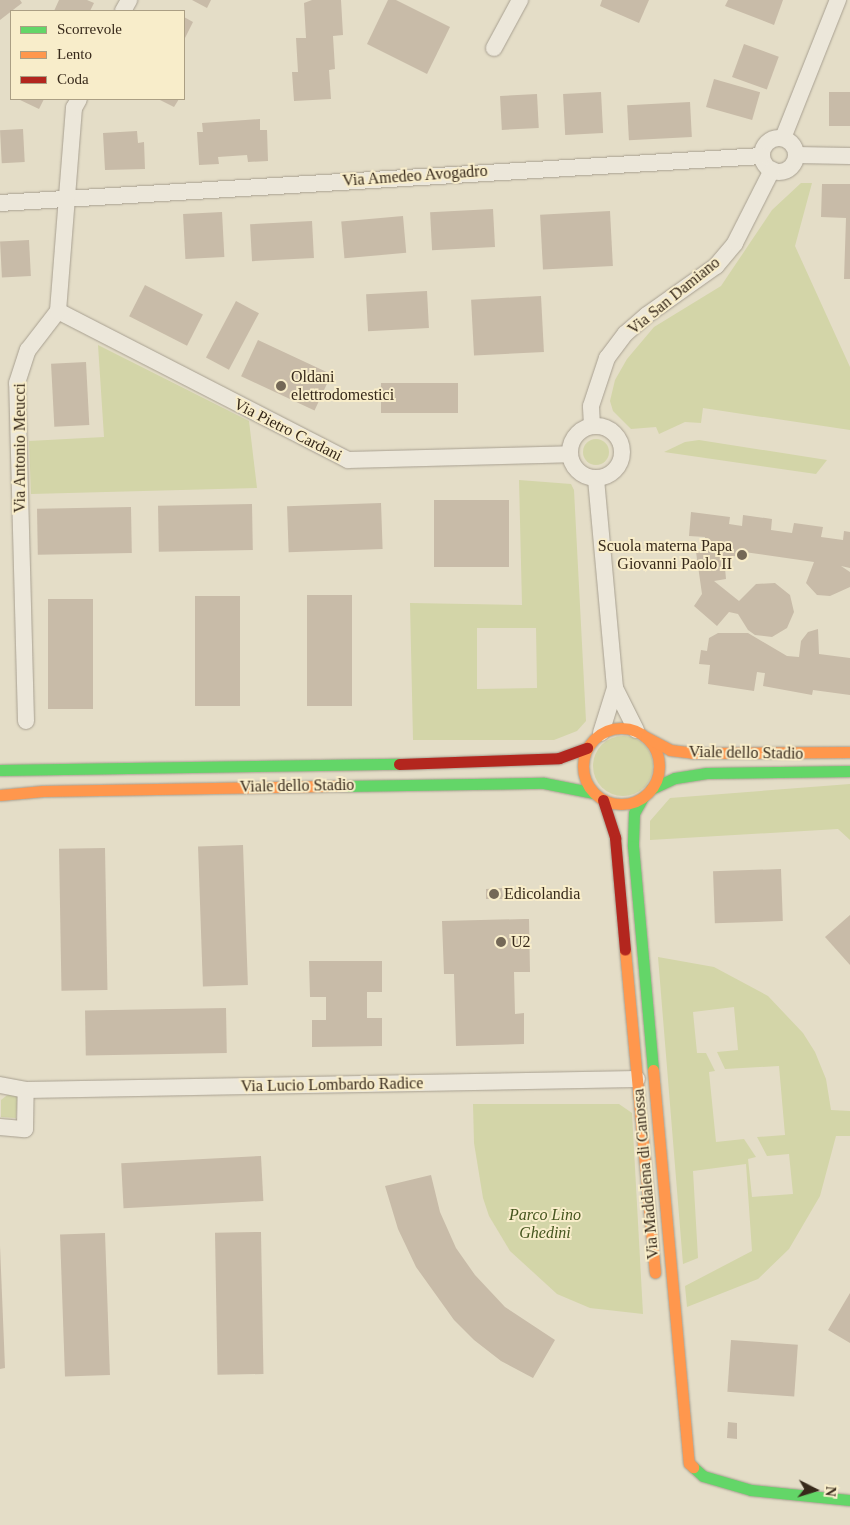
<!DOCTYPE html>
<style>
body{margin:0}
#map{position:relative;width:850px;height:1525px;overflow:hidden;background:#e4ddc7;font-family:Georgia,serif}
div>[style]{position:absolute}
[style*='--x']{left:calc(var(--x)*1px);top:calc(var(--y)*1px);width:calc(var(--w)*1px);rotate:calc(var(--a)*1deg)}
.green>*{inset:0;background:#d3d5a8}
.round{border-radius:50%}
.building>*{inset:0;background:#c8bba8;transform-origin:0 0}
.roads{filter:drop-shadow(0 0 1px #a8a091) drop-shadow(0 0 1px #a8a091)}
.street>*{height:16px;margin:-8px;padding:0 8px;transform-origin:8px;border-radius:8px;background:#ece7da}
.street>.ring{margin:-8px;padding:0;box-sizing:content-box;background:none;border:16px solid #ece7da;border-radius:50%}
.fast>*{height:11px;margin:-5.5px;padding:0 5.5px;transform-origin:5.5px;border-radius:5.5px;background:#63d668}
.slow>*{height:11px;margin:-5.5px;padding:0 5.5px;transform-origin:5.5px;border-radius:5.5px;background:#ff974d}
.slow>.ring{margin:-5.5px;padding:0;box-sizing:content-box;background:none;border:11px solid #ff974d;border-radius:50%}
.jam>*{height:11px;margin:-5.5px;padding:0 5.5px;transform-origin:5.5px;border-radius:5.5px;background:#b3261e}
.dots>*{width:14px;height:14px;translate:-50% -50%;box-sizing:border-box;border:2px solid #f8edca;border-radius:50%}
span{translate:-50% -50%;white-space:nowrap;text-align:center;line-height:1.15;-webkit-text-stroke:4px #f8edca;paint-order:stroke}
.street-label{font-size:16px;color:#37291a}
.poi-label{font-size:16px;color:#37291a}
.left{translate:0 -50%;text-align:left}
.right{translate:-100% -50%;text-align:right}
.park-label{font-size:16px;color:#45551e;font-style:italic}
.legend{position:absolute;left:10px;top:10px;width:175px;height:90px;box-sizing:border-box;background:#f8edca;border:1px solid #ab9f84;margin:0;padding:6px 9px;list-style:none;font-size:15px;color:#37291a}
.legend li{display:flex;align-items:center;gap:10px;height:25px}
.legend b{width:25px;border:1px solid #ab9f84}
.north{position:absolute;left:790px;top:1465px;width:50px;height:50px;-webkit-text-stroke:4px #f8edca;paint-order:stroke;rotate:95deg;font-size:14px;font-weight:700;line-height:20px;text-align:center;color:#37291a}
.north::after{content:'';display:block;margin:auto;width:18px;height:22px;background:#37291a;clip-path:polygon(50% 0,100% 100%,50% 72%,0 100%)}
</style>
<div id="map">
<div class="green">
<i style="clip-path:polygon(801px 183px,812px 183px,795px 246px,850px 367px,850px 430px,703px 408px,701px 423px,685px 422px,659px 434px,656px 427px,631px 429px,613px 411px,610px 401px,615px 380px,627px 359px,654px 327px,721px 286px,772px 210px)"></i>
<i style="clip-path:polygon(98px 345px,249px 421px,257px 488px,31px 494px,29px 441px,104px 437px)"></i>
<i class="round" style="left:583px;top:439px;width:26px;height:26px"></i>
<i style="clip-path:polygon(699px 440px,827px 460px,816px 474px,664px 452px,685px 442px)"></i>
<i style="clip-path:polygon(evenodd,519px 480px,571px 484px,574px 490px,586px 721px,577px 731px,554px 740px,413px 740px,410px 603px,522px 605px,519px 480px,477px 628px,536px 628px,537px 688px,477px 689px,477px 628px)"></i>
<i class="round" style="left:593px;top:736px;width:60px;height:60px"></i>
<i style="clip-path:polygon(850px 784px,850px 840px,838px 829px,650px 840px,650px 821px,670px 798px)"></i>
<i style="clip-path:polygon(evenodd,658px 957px,714px 967px,768px 996px,803px 1033px,815px 1052px,826px 1079px,831px 1110px,850px 1111px,850px 1136px,836px 1136px,820px 1196px,789px 1249px,758px 1279px,687px 1307px,685px 1286px,752px 1251px,746px 1164px,693px 1171px,698px 1258px,683px 1264px,658px 957px,734px 1007px,738px 1050px,717px 1052px,725px 1069px,779px 1066px,785px 1135px,757px 1137px,767px 1156px,789px 1154px,793px 1194px,752px 1197px,748px 1159px,756px 1157px,744px 1139px,716px 1142px,709px 1072px,715px 1071px,706px 1053px,697px 1053px,693px 1012px,734px 1007px)"></i>
<i style="clip-path:polygon(10px 1093px,18px 1093px,16px 1118px,1px 1117px,1px 1100px)"></i>
<i style="clip-path:polygon(473px 1104px,619px 1104px,632px 1113px,643px 1314px,590px 1308px,557px 1294px,510px 1251px,489px 1216px,483px 1198px,474px 1143px)"></i>
</div>
<div class="building">
<i style="clip-path:polygon(0 0,20px 0,22px 3px,0 20px)"></i>
<i style="clip-path:polygon(59px 0,87px 0,94px 3px,90px 11px,54px 11px)"></i>
<i style="clip-path:polygon(192px 0,211px 0,207px 8px)"></i>
<i style="clip-path:polygon(312px 0,341px 0,343px 35px,333px 36px,335px 69px,329px 70px,331px 99px,294px 101px,292px 72px,298px 72px,296px 38px,306px 38px,304px 3px)"></i>
<i style="clip-path:polygon(388px 0,396px 0,450px 27px,427px 74px,367px 44px)"></i>
<i style="clip-path:polygon(602px 0,649px 0,639px 23px,600px 6px)"></i>
<i style="clip-path:polygon(728px 0,783px 0,774px 25px,725px 6px)"></i>
<i style="clip-path:polygon(184px 17px,193px 22px,184px 40px)"></i>
<i style="left:744px;top:44px;width:37px;height:35px;rotate:20deg"></i>
<i style="left:714px;top:79px;width:48px;height:29px;rotate:16deg"></i>
<i style="left:601px;top:92px;width:41px;height:38px;rotate:87deg"></i>
<i style="left:829px;top:92px;width:21px;height:34px"></i>
<i style="left:537px;top:94px;width:34px;height:37px;rotate:87deg"></i>
<i style="clip-path:polygon(18px 99px,44px 99px,39px 109px)"></i>
<i style="clip-path:polygon(158px 99px,179px 99px,174px 107px)"></i>
<i style="left:690px;top:102px;width:35px;height:63px;rotate:87deg"></i>
<i style="clip-path:polygon(260px 119px,260px 130px,267px 130px,268px 161px,248px 162px,247px 155px,218px 157px,219px 164px,199px 165px,197px 132px,203px 132px,202px 123px)"></i>
<i style="left:23px;top:129px;width:33px;height:23px;rotate:87deg"></i>
<i style="clip-path:polygon(137px 131px,138px 143px,144px 142px,145px 169px,105px 170px,103px 133px)"></i>
<i style="clip-path:polygon(822px 184px,850px 184px,850px 279px,844px 279px,846px 218px,821px 217px)"></i>
<i style="left:493px;top:209px;width:38px;height:63px;rotate:87deg"></i>
<i style="left:610px;top:211px;width:55px;height:70px;rotate:87deg"></i>
<i style="left:222px;top:212px;width:45px;height:39px;rotate:87deg"></i>
<i style="left:403px;top:216px;width:37px;height:62px;rotate:85deg"></i>
<i style="left:312px;top:221px;width:37px;height:62px;rotate:87deg"></i>
<i style="left:29px;top:240px;width:36px;height:29px;rotate:87deg"></i>
<i style="left:145px;top:285px;width:65px;height:35px;rotate:27deg"></i>
<i style="left:427px;top:291px;width:37px;height:61px;rotate:87deg"></i>
<i style="left:541px;top:296px;width:56px;height:70px;rotate:87deg"></i>
<i style="left:236px;top:301px;width:26px;height:64px;rotate:28deg"></i>
<i style="left:258px;top:340px;width:81px;height:40px;rotate:25deg"></i>
<i style="left:86px;top:362px;width:63px;height:35px;rotate:87deg"></i>
<i style="left:381px;top:383px;width:77px;height:30px"></i>
<i style="left:434px;top:500px;width:75px;height:67px"></i>
<i style="left:381px;top:503px;width:46px;height:94px;rotate:88deg"></i>
<i style="left:252px;top:504px;width:46px;height:94px;rotate:89deg"></i>
<i style="left:131px;top:507px;width:46px;height:94px;rotate:89deg"></i>
<i style="clip-path:polygon(691px 512px,730px 517px,729px 524px,742px 526px,743px 515px,772px 519px,771px 530px,792px 533px,794px 523px,823px 527px,821px 537px,843px 540px,844px 531px,850px 532px,850px 568px,841px 566px,850px 572px,850px 587px,830px 596px,817px 595px,806px 583px,814px 562px,737px 551px,736px 556px,724px 557px,726px 579px,714px 581px,739px 601px,756px 584px,775px 583px,790px 595px,794px 612px,787px 628px,772px 637px,755px 635px,748px 630px,738px 614px,729px 612px,717px 626px,694px 606px,702px 594px,696px 552px,706px 551px,705px 537px,689px 536px)"></i>
<i style="left:307px;top:595px;width:45px;height:111px"></i>
<i style="left:195px;top:596px;width:45px;height:110px"></i>
<i style="left:48px;top:599px;width:45px;height:110px"></i>
<i style="clip-path:polygon(818px 629px,819px 654px,850px 658px,850px 695px,813px 690px,812px 695px,763px 686px,765px 673px,757px 672px,754px 691px,708px 684px,710px 665px,699px 664px,701px 650px,707px 651px,709px 638px,718px 633px,748px 633px,787px 656px,799px 657px,801px 641px,808px 632px)"></i>
<i style="left:243px;top:845px;width:140px;height:45px;rotate:88deg"></i>
<i style="left:105px;top:848px;width:142px;height:46px;rotate:89deg"></i>
<i style="left:781px;top:869px;width:52px;height:68px;rotate:88deg"></i>
<i style="clip-path:polygon(502px 888px,503px 899px,486px 899px,486px 889px)"></i>
<i style="clip-path:polygon(850px 915px,850px 965px,825px 937px)"></i>
<i style="clip-path:polygon(525px 919px,529px 919px,530px 972px,514px 972px,515px 1014px,524px 1013px,524px 1044px,456px 1046px,454px 974px,444px 974px,442px 921px)"></i>
<i style="clip-path:polygon(309px 961px,382px 961px,382px 992px,367px 992px,367px 1018px,382px 1018px,382px 1046px,312px 1047px,312px 1020px,326px 1020px,326px 997px,310px 997px)"></i>
<i style="left:226px;top:1008px;width:45px;height:141px;rotate:89deg"></i>
<i style="left:261px;top:1156px;width:45px;height:140px;rotate:87deg"></i>
<i style="clip-path:polygon(431px 1175px,440px 1212px,456px 1248px,475px 1275px,505px 1307px,555px 1340px,533px 1378px,501px 1361px,474px 1340px,454px 1320px,416px 1267px,398px 1229px,385px 1186px)"></i>
<i style="left:261px;top:1232px;width:142px;height:46px;rotate:89deg"></i>
<i style="left:105px;top:1233px;width:142px;height:45px;rotate:88deg"></i>
<i style="clip-path:polygon(0 1246px,5px 1368px,0 1369px)"></i>
<i style="clip-path:polygon(850px 1293px,850px 1343px,828px 1330px)"></i>
<i style="left:731px;top:1340px;width:67px;height:52px;rotate:4deg"></i>
<i style="clip-path:polygon(728px 1422px,737px 1423px,737px 1439px,727px 1438px)"></i>
</div>
<div class="roads">
<div class="street">
<i style="--x:123;--y:11;--w:13;--a:-61"></i>
<i style="--x:494;--y:48;--w:55;--a:-61.6"></i>
<i class="ring" style="left:762px;top:138px;width:18px;height:18px"></i>
<i style="--x:783;--y:138;--w:149;--a:-68.3"></i>
<i style="--x:796;--y:155;--w:54;--a:1.1"></i>
<i style="--x:0;--y:203;--w:763;--a:-3.53"></i>
<i style="--x:58;--y:311;--w:326;--a:27.2"></i>
<i style="--x:348;--y:460;--w:222;--a:-1.5"></i>
<i class="ring" style="left:570px;top:426px;width:36px;height:36px"></i>
<i style="--x:592;--y:426;--w:20;--a:-93"></i>
<i style="--x:591;--y:406;--w:51;--a:-71.6"></i>
<i style="--x:607;--y:358;--w:30;--a:-53"></i>
<i style="--x:625;--y:334;--w:29;--a:-41"></i>
<i style="--x:647;--y:315;--w:85;--a:-35.4"></i>
<i style="--x:716;--y:266;--w:30;--a:-50"></i>
<i style="--x:735;--y:243;--w:82;--a:-63.1"></i>
<i style="--x:596;--y:479;--w:210;--a:84.8"></i>
<i style="--x:615;--y:688;--w:47;--a:63.4"></i>
<i style="--x:26;--y:721;--w:338;--a:-91.5"></i>
<i style="--x:17;--y:383;--w:35;--a:-72"></i>
<i style="--x:28;--y:350;--w:49;--a:-52.4"></i>
<i style="--x:58;--y:311;--w:204;--a:-85.5"></i>
<i style="--x:74;--y:108;--w:10;--a:-61"></i>
<i style="--x:601;--y:733;--w:47;--a:-72.7"></i>
<i style="--x:0;--y:1085;--w:26;--a:11"></i>
<i style="--x:26;--y:1090;--w:611;--a:-1.03"></i>
<i style="--x:0;--y:1127;--w:25;--a:5"></i>
<i style="--x:25;--y:1129;--w:39;--a:-89"></i>
</div>
<div class="fast">
<i style="--x:0;--y:770;--w:399;--a:-0.9"></i>
<i style="--x:342;--y:786;--w:202;--a:-0.9"></i>
<i style="--x:544;--y:783;--w:51;--a:11.3"></i>
<i style="--x:651;--y:789;--w:26;--a:-25"></i>
<i style="--x:675;--y:778;--w:32;--a:-9"></i>
<i style="--x:707;--y:773;--w:143;--a:-0.8"></i>
<i style="--x:643;--y:797;--w:18;--a:119"></i>
<i style="--x:634;--y:813;--w:33;--a:92"></i>
<i style="--x:633;--y:846;--w:225;--a:84.9"></i>
<i style="--x:693;--y:1467;--w:13;--a:42"></i>
<i style="--x:703;--y:1476;--w:50;--a:16.3"></i>
<i style="--x:751;--y:1490;--w:100;--a:5.8"></i>
</div>
<div class="slow">
<i class="ring" style="left:583px;top:728px;width:65px;height:65px"></i>
<i style="--x:646;--y:737;--w:27;--a:28"></i>
<i style="--x:670;--y:750;--w:23;--a:7"></i>
<i style="--x:693;--y:753;--w:157;--a:-0.4"></i>
<i style="--x:0;--y:795;--w:43;--a:-5.3"></i>
<i style="--x:43;--y:791;--w:299;--a:-1"></i>
<i style="--x:625;--y:950;--w:324;--a:84.7"></i>
<i style="--x:653;--y:1070;--w:395;--a:84.8"></i>
<i style="--x:689;--y:1463;--w:6;--a:45"></i>
</div>
<div class="jam">
<i style="--x:399;--y:764;--w:160;--a:-2.1"></i>
<i style="--x:559;--y:758;--w:30;--a:-20"></i>
<i style="--x:603;--y:800;--w:40;--a:72"></i>
<i style="--x:615;--y:838;--w:112;--a:84.9"></i>
</div>
</div>
<div class="dots">
<i style="left:281px;top:386px;background:#746857"></i>
<i style="left:742px;top:555px;background:#746857"></i>
<i style="left:494px;top:894px;background:#746857"></i>
<i style="left:501px;top:942px;background:#746857"></i>
</div>
<div class="street-label">
<span style="left:415px;top:176px;rotate:-4deg">Via Amedeo Avogadro</span>
<span style="left:674px;top:296px;rotate:-39deg">Via San Damiano</span>
<span style="left:288px;top:430px;rotate:27deg">Via Pietro Cardani</span>
<span style="left:20px;top:448px;rotate:-90deg">Via Antonio Meucci</span>
<span style="left:746px;top:753px;rotate:1deg">Viale dello Stadio</span>
<span style="left:297px;top:786px;rotate:-1deg">Viale dello Stadio</span>
<span style="left:332px;top:1085px;rotate:-1deg">Via Lucio Lombardo Radice</span>
<span style="left:646px;top:1174px;rotate:-95deg">Via Maddalena di Canossa</span>
</div>
<div class="poi-label">
<span class="left" style="left:291px;top:386px">Oldani<br>elettrodomestici</span>
<span class="right" style="left:732px;top:555px">Scuola materna Papa<br>Giovanni Paolo II</span>
<span class="left" style="left:504px;top:894px">Edicolandia</span>
<span class="left" style="left:511px;top:942px">U2</span>
</div>
<div class="park-label">
<span style="left:545px;top:1224px">Parco Lino<br>Ghedini</span>
</div>
<ul class="legend">
<li><b style="height:6px;background:#63d668"></b>Scorrevole</li>
<li><b style="height:6px;background:#ff974d"></b>Lento</li>
<li><b style="height:6px;background:#b3261e"></b>Coda</li>
</ul>
<div class="north">N</div>
</div>
